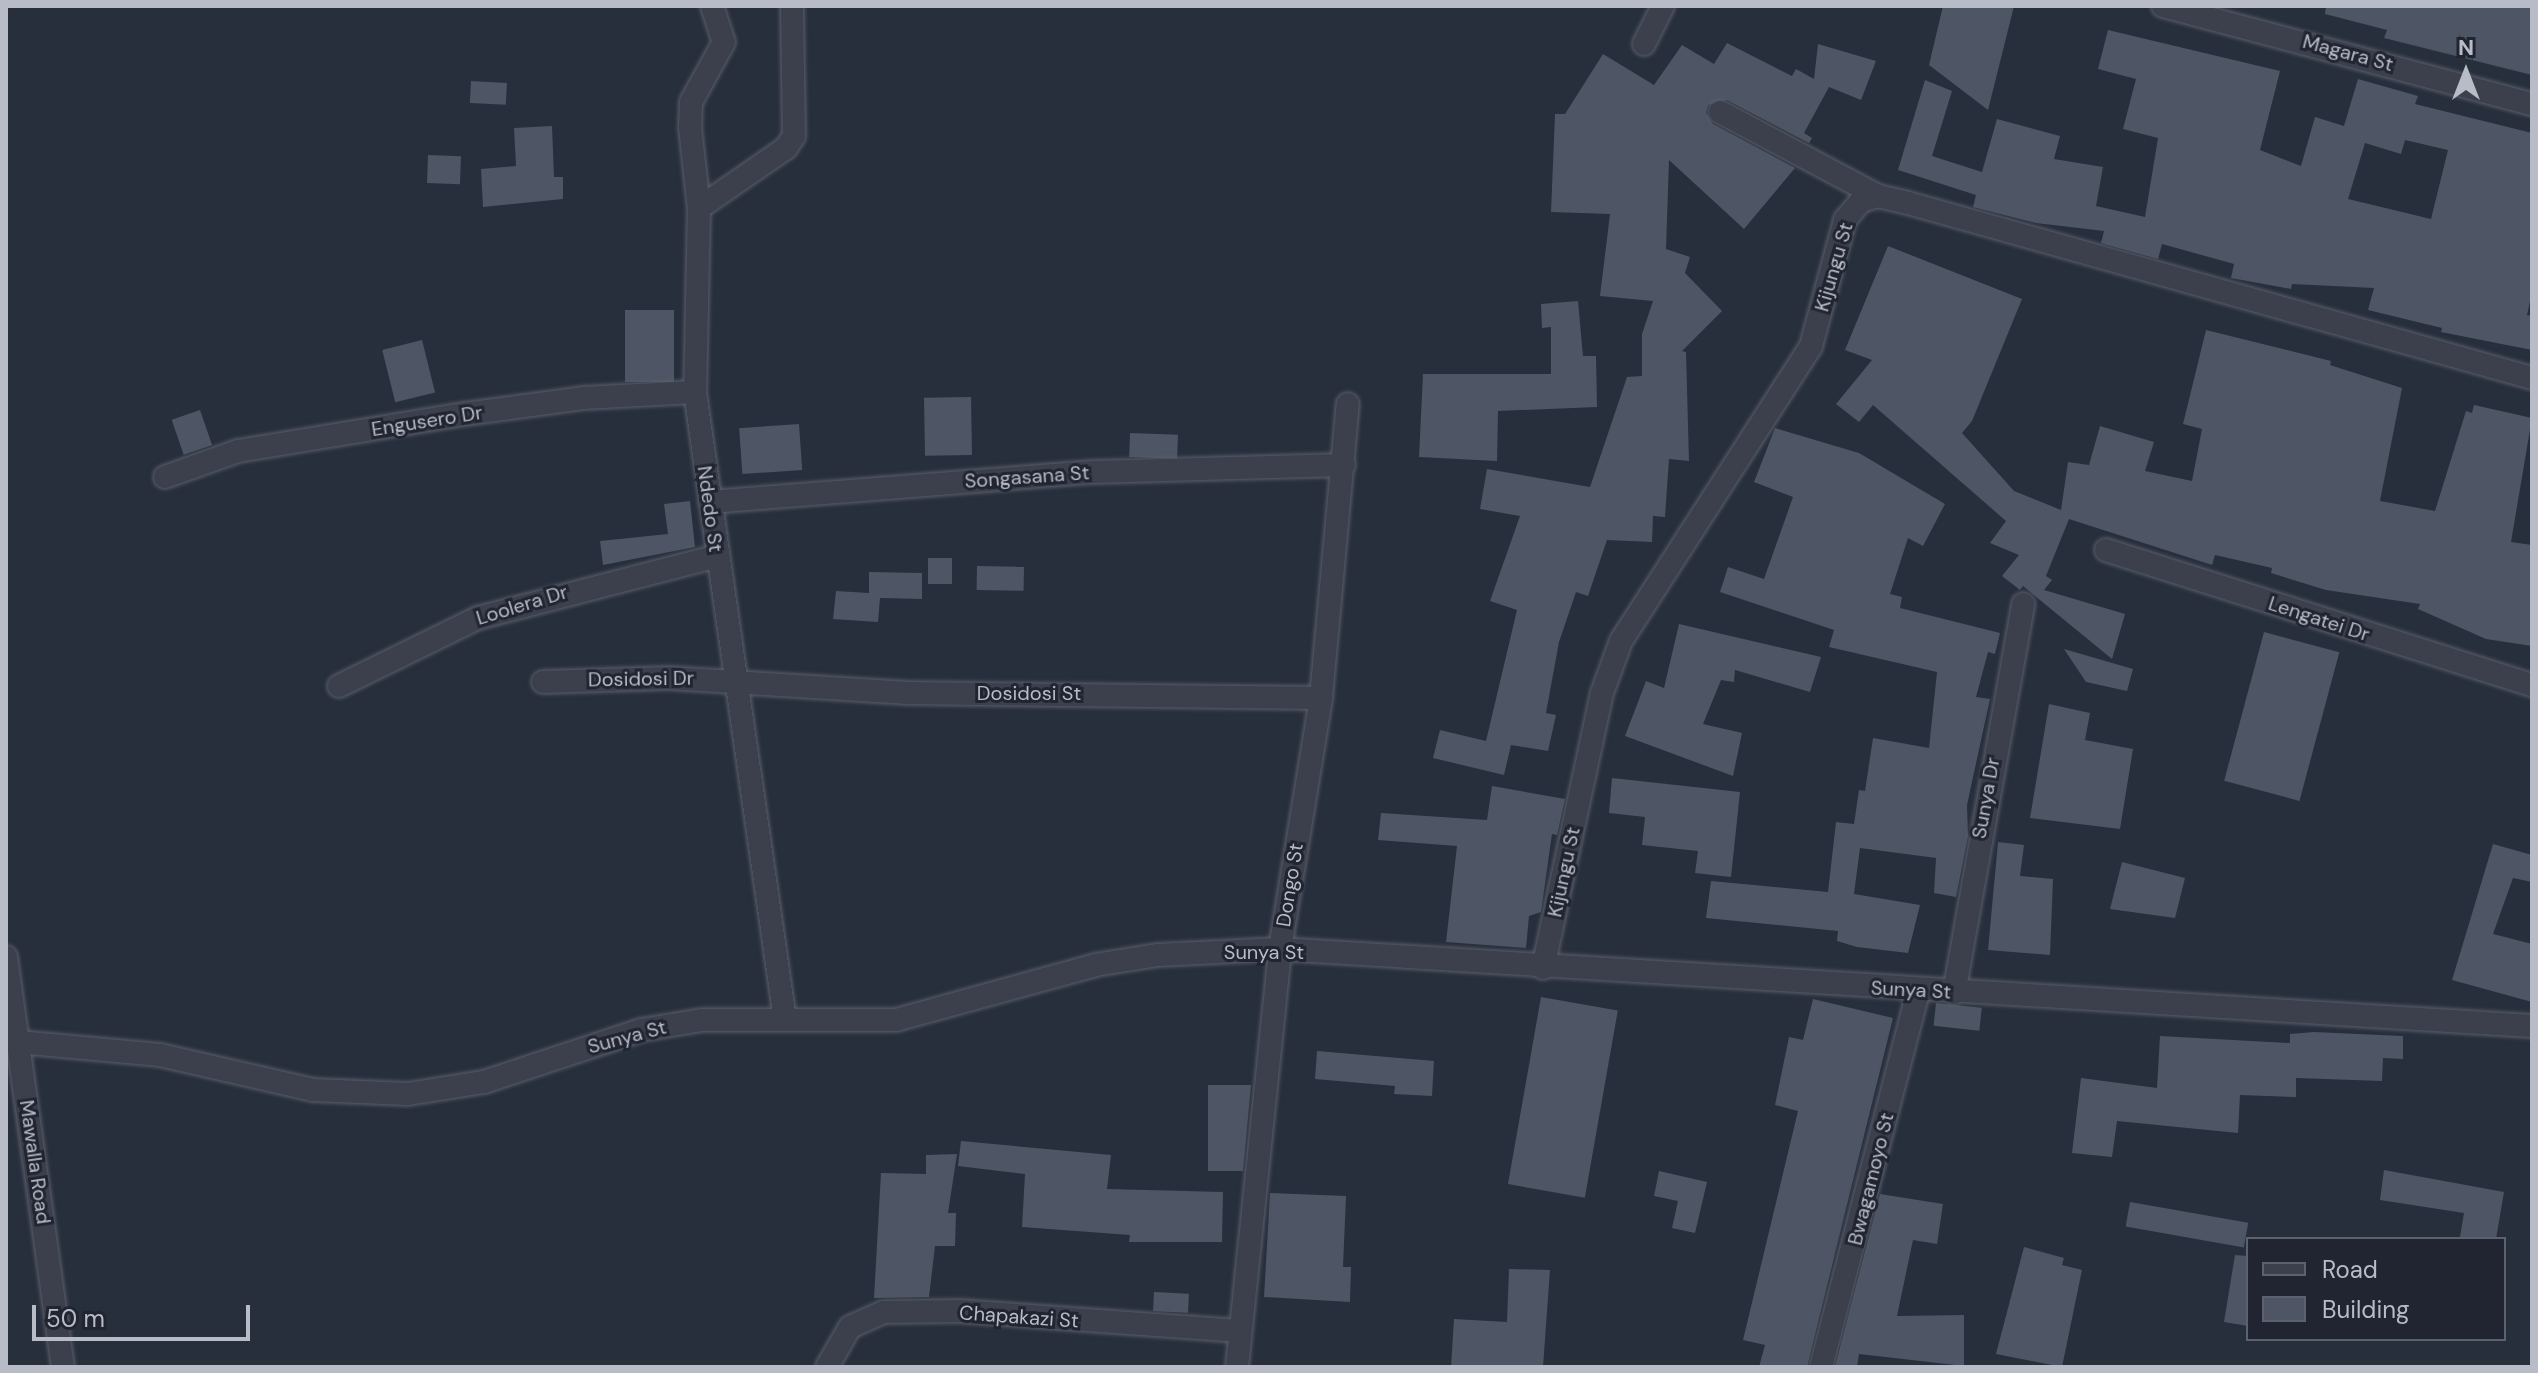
<!DOCTYPE html>
<style>
body{margin:0}
#map{position:relative;width:2538px;height:1373px;overflow:hidden;background:#272e3c;font-family:"DM Sans",sans-serif}
div>[style]{position:absolute}
[style*='--x']{left:calc(var(--x)*1px);top:calc(var(--y)*1px);width:calc(var(--w)*1px);rotate:calc(var(--a)*1deg)}
.building>*{inset:0;background:#4e5665;transform-origin:0 0}
.roads{filter:drop-shadow(0 0 2px #595e6a) drop-shadow(0 0 2px #595e6a)}
.street>*{height:22px;margin:-11px;padding:0 11px;transform-origin:11px;border-radius:11px;background:#3b404c}
span{translate:-50% -50%;white-space:nowrap;text-align:center;line-height:1.15;-webkit-text-stroke:6px #202531;paint-order:stroke}
.street-label{font-size:20px;color:#b7bcc7}
.frame{position:absolute;inset:0;border:8px solid #b7bcc7;pointer-events:none}
.legend{position:absolute;left:2246px;top:1237px;width:260px;height:104px;box-sizing:border-box;background:#202531;border:2px solid #5c616d;margin:0;padding:10px 14px;list-style:none;font-size:24px;color:#b7bcc7}
.legend li{display:flex;align-items:center;gap:16px;height:40px}
.legend b{width:40px;border:2px solid #5c616d}
.north{position:absolute;left:2426px;top:32px;width:80px;height:80px;-webkit-text-stroke:6px #202531;paint-order:stroke;rotate:0deg;font-size:22px;font-weight:700;line-height:32px;text-align:center;color:#b7bcc7}
.north::after{content:'';display:block;margin:auto;width:28px;height:36px;background:#b7bcc7;clip-path:polygon(50% 0,100% 100%,50% 72%,0 100%)}
.scale{position:absolute;left:32px;top:1305px;width:218px;height:36px;box-sizing:border-box;border:4px solid #b7bcc7;border-top:0;padding-left:10px;font-size:24px;line-height:28px;white-space:nowrap;color:#b7bcc7;-webkit-text-stroke:6px #202531;paint-order:stroke}
</style>
<div id="map">
<div class="building">
<i style="clip-path:polygon(1943px 6px,2014px 6px,1988px 110px,1929px 65px)"></i>
<i style="clip-path:polygon(2326px 6px,2532px 6px,2532px 75px,2384px 38px,2387px 30px,2325px 14px)"></i>
<i style="clip-path:polygon(evenodd,2108px 30px,2280px 71px,2260px 150px,2301px 166px,2315px 117px,2344px 126px,2358px 79px,2418px 96px,2415px 104px,2532px 133px,2532px 292px,2527px 315px,2532px 316px,2532px 350px,2441px 332px,2442px 328px,2368px 310px,2374px 288px,2292px 284px,2291px 289px,2231px 278px,2234px 264px,2162px 244px,2158px 259px,2101px 243px,2104px 231px,2036px 223px,1973px 207px,1976px 195px,1898px 170px,1925px 80px,1952px 91px,1932px 156px,1982px 172px,1997px 119px,2060px 136px,2054px 159px,2103px 167px,2096px 206px,2145px 217px,2158px 138px,2123px 129px,2136px 79px,2098px 69px,2108px 30px,2405px 140px,2448px 150px,2431px 219px,2348px 199px,2365px 143px,2401px 154px,2405px 140px)"></i>
<i style="clip-path:polygon(1727px 43px,1792px 76px,1796px 69px,1814px 79px,1818px 44px,1876px 61px,1861px 100px,1829px 87px,1804px 133px,1812px 138px,1809px 143px,1727px 100px,1708px 105px,1706px 113px,1713px 124px,1795px 168px,1744px 229px,1669px 160px,1666px 249px,1690px 257px,1685px 273px,1722px 311px,1682px 351px,1686px 352px,1689px 461px,1669px 459px,1665px 517px,1653px 516px,1652px 542px,1607px 540px,1588px 596px,1576px 592px,1559px 642px,1546px 713px,1556px 715px,1548px 751px,1511px 745px,1504px 775px,1433px 758px,1440px 730px,1486px 741px,1517px 610px,1490px 601px,1520px 516px,1480px 509px,1487px 469px,1590px 487px,1627px 377px,1642px 376px,1642px 334px,1653px 301px,1600px 296px,1610px 214px,1551px 212px,1555px 114px,1565px 114px,1603px 54px,1654px 85px,1682px 45px,1714px 64px)"></i>
<i style="left:471px;top:81px;width:36px;height:22px;rotate:3deg"></i>
<i style="clip-path:polygon(552px 126px,554px 177px,563px 177px,563px 199px,483px 207px,481px 169px,516px 166px,514px 128px)"></i>
<i style="left:428px;top:155px;width:33px;height:28px;rotate:2deg"></i>
<i style="clip-path:polygon(1888px 246px,2022px 299px,1972px 421px,1962px 433px,2014px 491px,2061px 510px,2068px 462px,2089px 465px,2100px 426px,2154px 442px,2145px 471px,2192px 481px,2202px 429px,2183px 424px,2206px 330px,2331px 361px,2330px 365px,2402px 388px,2380px 501px,2435px 511px,2466px 411px,2472px 413px,2474px 405px,2532px 418px,2511px 542px,2532px 545px,2532px 646px,2486px 639px,2418px 609px,2420px 604px,2326px 590px,2271px 573px,2272px 568px,2215px 555px,2212px 565px,2069px 519px,2046px 576px,2052px 580px,2044px 590px,2125px 614px,2112px 659px,2023px 586px,2020px 590px,2002px 576px,2019px 555px,1990px 543px,2006px 521px,1873px 405px,1859px 422px,1836px 404px,1872px 360px,1845px 350px)"></i>
<i style="clip-path:polygon(1578px 301px,1583px 356px,1596px 356px,1597px 407px,1498px 411px,1497px 461px,1419px 457px,1423px 374px,1551px 374px,1551px 327px,1542px 328px,1541px 304px)"></i>
<i style="left:625px;top:310px;width:49px;height:72px"></i>
<i style="left:422px;top:340px;width:54px;height:41px;rotate:76deg"></i>
<i style="left:971px;top:397px;width:58px;height:47px;rotate:89deg"></i>
<i style="left:200px;top:410px;width:37px;height:30px;rotate:71deg"></i>
<i style="left:799px;top:424px;width:46px;height:60px;rotate:86deg"></i>
<i style="clip-path:polygon(1775px 428px,1859px 453px,1945px 504px,1923px 546px,1908px 538px,1890px 594px,1902px 597px,1900px 608px,2000px 633px,1995px 654px,1988px 652px,1976px 697px,1990px 699px,1967px 805px,1968px 836px,1956px 897px,1934px 893px,1936px 858px,1860px 848px,1854px 894px,1920px 905px,1908px 953px,1857px 947px,1837px 941px,1838px 931px,1706px 918px,1711px 881px,1828px 892px,1836px 822px,1854px 824px,1859px 790px,1865px 791px,1873px 738px,1929px 748px,1937px 672px,1829px 647px,1834px 630px,1720px 592px,1728px 567px,1764px 579px,1793px 497px,1754px 482px)"></i>
<i style="left:1130px;top:433px;width:48px;height:24px;rotate:2deg"></i>
<i style="clip-path:polygon(690px 501px,695px 547px,603px 565px,600px 541px,668px 534px,664px 504px)"></i>
<i style="left:928px;top:558px;width:24px;height:26px"></i>
<i style="left:977px;top:566px;width:47px;height:24px;rotate:1deg"></i>
<i style="clip-path:polygon(869px 572px,922px 573px,922px 599px,880px 598px,878px 622px,833px 619px,836px 591px,869px 593px)"></i>
<i style="clip-path:polygon(1679px 624px,1821px 657px,1810px 692px,1735px 670px,1734px 682px,1721px 680px,1703px 724px,1742px 733px,1733px 776px,1625px 736px,1646px 681px,1664px 688px)"></i>
<i style="left:2264px;top:632px;width:78px;height:154px;rotate:15deg"></i>
<i style="clip-path:polygon(2064px 649px,2133px 669px,2127px 691px,2086px 682px)"></i>
<i style="clip-path:polygon(2049px 704px,2090px 713px,2085px 740px,2133px 749px,2120px 829px,2030px 818px)"></i>
<i style="clip-path:polygon(1612px 778px,1740px 792px,1731px 877px,1695px 873px,1698px 851px,1642px 845px,1645px 817px,1609px 813px)"></i>
<i style="clip-path:polygon(1492px 786px,1565px 799px,1557px 835px,1552px 834px,1541px 912px,1529px 916px,1526px 948px,1446px 942px,1457px 846px,1378px 840px,1381px 813px,1487px 820px)"></i>
<i style="clip-path:polygon(1998px 842px,2024px 845px,2020px 876px,2053px 879px,2050px 955px,1988px 950px)"></i>
<i style="clip-path:polygon(2493px 844px,2532px 855px,2532px 882px,2513px 878px,2493px 934px,2532px 944px,2532px 1002px,2452px 980px)"></i>
<i style="clip-path:polygon(2122px 862px,2185px 878px,2175px 918px,2110px 909px)"></i>
<i style="left:1541px;top:997px;width:78px;height:190px;rotate:10deg"></i>
<i style="clip-path:polygon(1813px 999px,1893px 1018px,1807px 1367px,1759px 1367px,1765px 1345px,1743px 1340px,1798px 1111px,1775px 1105px,1789px 1037px,1803px 1040px)"></i>
<i style="left:1936px;top:1003px;width:46px;height:23px;rotate:6deg"></i>
<i style="clip-path:polygon(2314px 1032px,2403px 1036px,2403px 1059px,2383px 1058px,2382px 1081px,2296px 1078px,2296px 1097px,2240px 1095px,2238px 1133px,2117px 1121px,2112px 1157px,2072px 1153px,2081px 1078px,2157px 1088px,2160px 1036px,2290px 1043px,2290px 1034px)"></i>
<i style="clip-path:polygon(1317px 1051px,1434px 1061px,1432px 1096px,1394px 1094px,1395px 1086px,1315px 1079px)"></i>
<i style="clip-path:polygon(1208px 1085px,1251px 1085px,1243px 1171px,1208px 1171px)"></i>
<i style="clip-path:polygon(961px 1141px,1111px 1155px,1107px 1189px,1223px 1192px,1222px 1242px,1129px 1242px,1130px 1235px,1022px 1227px,1025px 1174px,958px 1166px)"></i>
<i style="clip-path:polygon(957px 1154px,948px 1213px,956px 1213px,955px 1246px,935px 1246px,929px 1297px,874px 1298px,881px 1173px,926px 1174px,926px 1155px)"></i>
<i style="clip-path:polygon(2384px 1170px,2504px 1192px,2496px 1239px,2460px 1237px,2464px 1213px,2380px 1200px)"></i>
<i style="clip-path:polygon(1659px 1171px,1707px 1182px,1695px 1233px,1672px 1228px,1678px 1201px,1654px 1196px)"></i>
<i style="clip-path:polygon(1270px 1193px,1346px 1196px,1343px 1267px,1351px 1267px,1350px 1302px,1264px 1297px)"></i>
<i style="clip-path:polygon(1880px 1194px,1943px 1204px,1937px 1244px,1913px 1240px,1897px 1316px,1964px 1315px,1964px 1366px,1859px 1354px,1857px 1367px,1835px 1367px)"></i>
<i style="left:2130px;top:1202px;width:120px;height:25px;rotate:10deg"></i>
<i style="clip-path:polygon(2024px 1247px,2064px 1258px,2062px 1265px,2082px 1270px,2062px 1367px,1996px 1354px)"></i>
<i style="clip-path:polygon(2235px 1255px,2248px 1256px,2248px 1326px,2224px 1322px)"></i>
<i style="clip-path:polygon(1509px 1269px,1550px 1270px,1543px 1367px,1451px 1367px,1454px 1319px,1507px 1322px)"></i>
<i style="left:1154px;top:1292px;width:35px;height:19px;rotate:3deg"></i>
</div>
<div class="roads">
<div class="street">
<i style="--x:712;--y:6;--w:38;--a:72"></i>
<i style="--x:724;--y:42;--w:68;--a:118.8"></i>
<i style="--x:691;--y:102;--w:25;--a:92"></i>
<i style="--x:690;--y:127;--w:81;--a:83.7"></i>
<i style="--x:699;--y:208;--w:184;--a:91.2"></i>
<i style="--x:695;--y:392;--w:634;--a:81.84"></i>
<i style="--x:2163;--y:6;--w:382;--a:14.9"></i>
<i style="--x:1644;--y:44;--w:42;--a:-63.4"></i>
<i style="--x:1720;--y:112;--w:179;--a:28"></i>
<i style="--x:699;--y:208;--w:106;--a:-34.6"></i>
<i style="--x:786;--y:148;--w:14;--a:-56"></i>
<i style="--x:794;--y:136;--w:130;--a:-90.9"></i>
<i style="--x:165;--y:477;--w:77;--a:-19.6"></i>
<i style="--x:238;--y:451;--w:230;--a:-9.3"></i>
<i style="--x:465;--y:414;--w:119;--a:-7.7"></i>
<i style="--x:583;--y:398;--w:112;--a:-3.1"></i>
<i style="--x:710;--y:502;--w:384;--a:-4.5"></i>
<i style="--x:1093;--y:472;--w:251;--a:-1.6"></i>
<i style="--x:2106;--y:550;--w:447;--a:17.6"></i>
<i style="--x:543;--y:682;--w:126;--a:-1.8"></i>
<i style="--x:669;--y:678;--w:236;--a:3.6"></i>
<i style="--x:905;--y:693;--w:416;--a:0.7"></i>
<i style="--x:339;--y:686;--w:155;--a:-26.1"></i>
<i style="--x:478;--y:618;--w:247;--a:-14.5"></i>
<i style="--x:6;--y:957;--w:414;--a:82.1"></i>
<i style="--x:1543;--y:968;--w:281;--a:-77.9"></i>
<i style="--x:1602;--y:693;--w:55;--a:-69.9"></i>
<i style="--x:1621;--y:641;--w:351;--a:-57.2"></i>
<i style="--x:1811;--y:346;--w:131;--a:-74.9"></i>
<i style="--x:1845;--y:220;--w:25;--a:-50"></i>
<i style="--x:1861;--y:201;--w:18;--a:-16"></i>
<i style="--x:1878;--y:196;--w:31;--a:13"></i>
<i style="--x:1908;--y:203;--w:648;--a:15.67"></i>
<i style="--x:1954;--y:993;--w:395;--a:-79.9"></i>
<i style="--x:18;--y:1042;--w:143;--a:5.2"></i>
<i style="--x:160;--y:1055;--w:157;--a:12.9"></i>
<i style="--x:313;--y:1090;--w:95;--a:2.4"></i>
<i style="--x:408;--y:1094;--w:77;--a:-9"></i>
<i style="--x:484;--y:1082;--w:165;--a:-18.3"></i>
<i style="--x:641;--y:1030;--w:62;--a:-9.3"></i>
<i style="--x:702;--y:1020;--w:194;--a:0"></i>
<i style="--x:896;--y:1020;--w:206;--a:-15.4"></i>
<i style="--x:1095;--y:965;--w:64;--a:-9"></i>
<i style="--x:1158;--y:955;--w:122;--a:-2.8"></i>
<i style="--x:1280;--y:949;--w:1254;--a:3.52"></i>
<i style="--x:827;--y:1367;--w:46;--a:-60.1"></i>
<i style="--x:850;--y:1327;--w:37;--a:-24"></i>
<i style="--x:884;--y:1312;--w:77;--a:-0.7"></i>
<i style="--x:961;--y:1311;--w:279;--a:4.1"></i>
<i style="--x:1237;--y:1367;--w:420;--a:-84.1"></i>
<i style="--x:1280;--y:949;--w:254;--a:-80.7"></i>
<i style="--x:1321;--y:698;--w:295;--a:-84.8"></i>
<i style="--x:1821;--y:1367;--w:388;--a:-75.5"></i>
</div>
</div>
<div class="street-label">
<span style="left:2348px;top:53px;rotate:15deg">Magara St</span>
<span style="left:1834px;top:267px;rotate:-74deg">Kijungu St</span>
<span style="left:427px;top:421px;rotate:-9deg">Engusero Dr</span>
<span style="left:1027px;top:477px;rotate:-4deg">Songasana St</span>
<span style="left:710px;top:509px;rotate:82deg">Ndedo St</span>
<span style="left:522px;top:605px;rotate:-17deg">Loolera Dr</span>
<span style="left:2319px;top:619px;rotate:18deg">Lengatei Dr</span>
<span style="left:641px;top:679px;rotate:-1deg">Dosidosi Dr</span>
<span style="left:1029px;top:693px">Dosidosi St</span>
<span style="left:1986px;top:798px;rotate:-80deg">Sunya Dr</span>
<span style="left:1564px;top:872px;rotate:-78deg">Kijungu St</span>
<span style="left:1290px;top:885px;rotate:-81deg">Dongo St</span>
<span style="left:1264px;top:952px">Sunya St</span>
<span style="left:1911px;top:990px;rotate:3deg">Sunya St</span>
<span style="left:627px;top:1037px;rotate:-15deg">Sunya St</span>
<span style="left:35px;top:1162px;rotate:82deg">Mawalla Road</span>
<span style="left:1871px;top:1179px;rotate:-76deg">Bwagamoyo St</span>
<span style="left:1019px;top:1317px;rotate:4deg">Chapakazi St</span>
</div>
<div class="frame"></div>
<ul class="legend">
<li><b style="height:10px;background:#3b404c"></b>Road</li>
<li><b style="height:22px;background:#4e5665"></b>Building</li>
</ul>
<div class="north">N</div>
<div class="scale">50 m</div>
</div>
